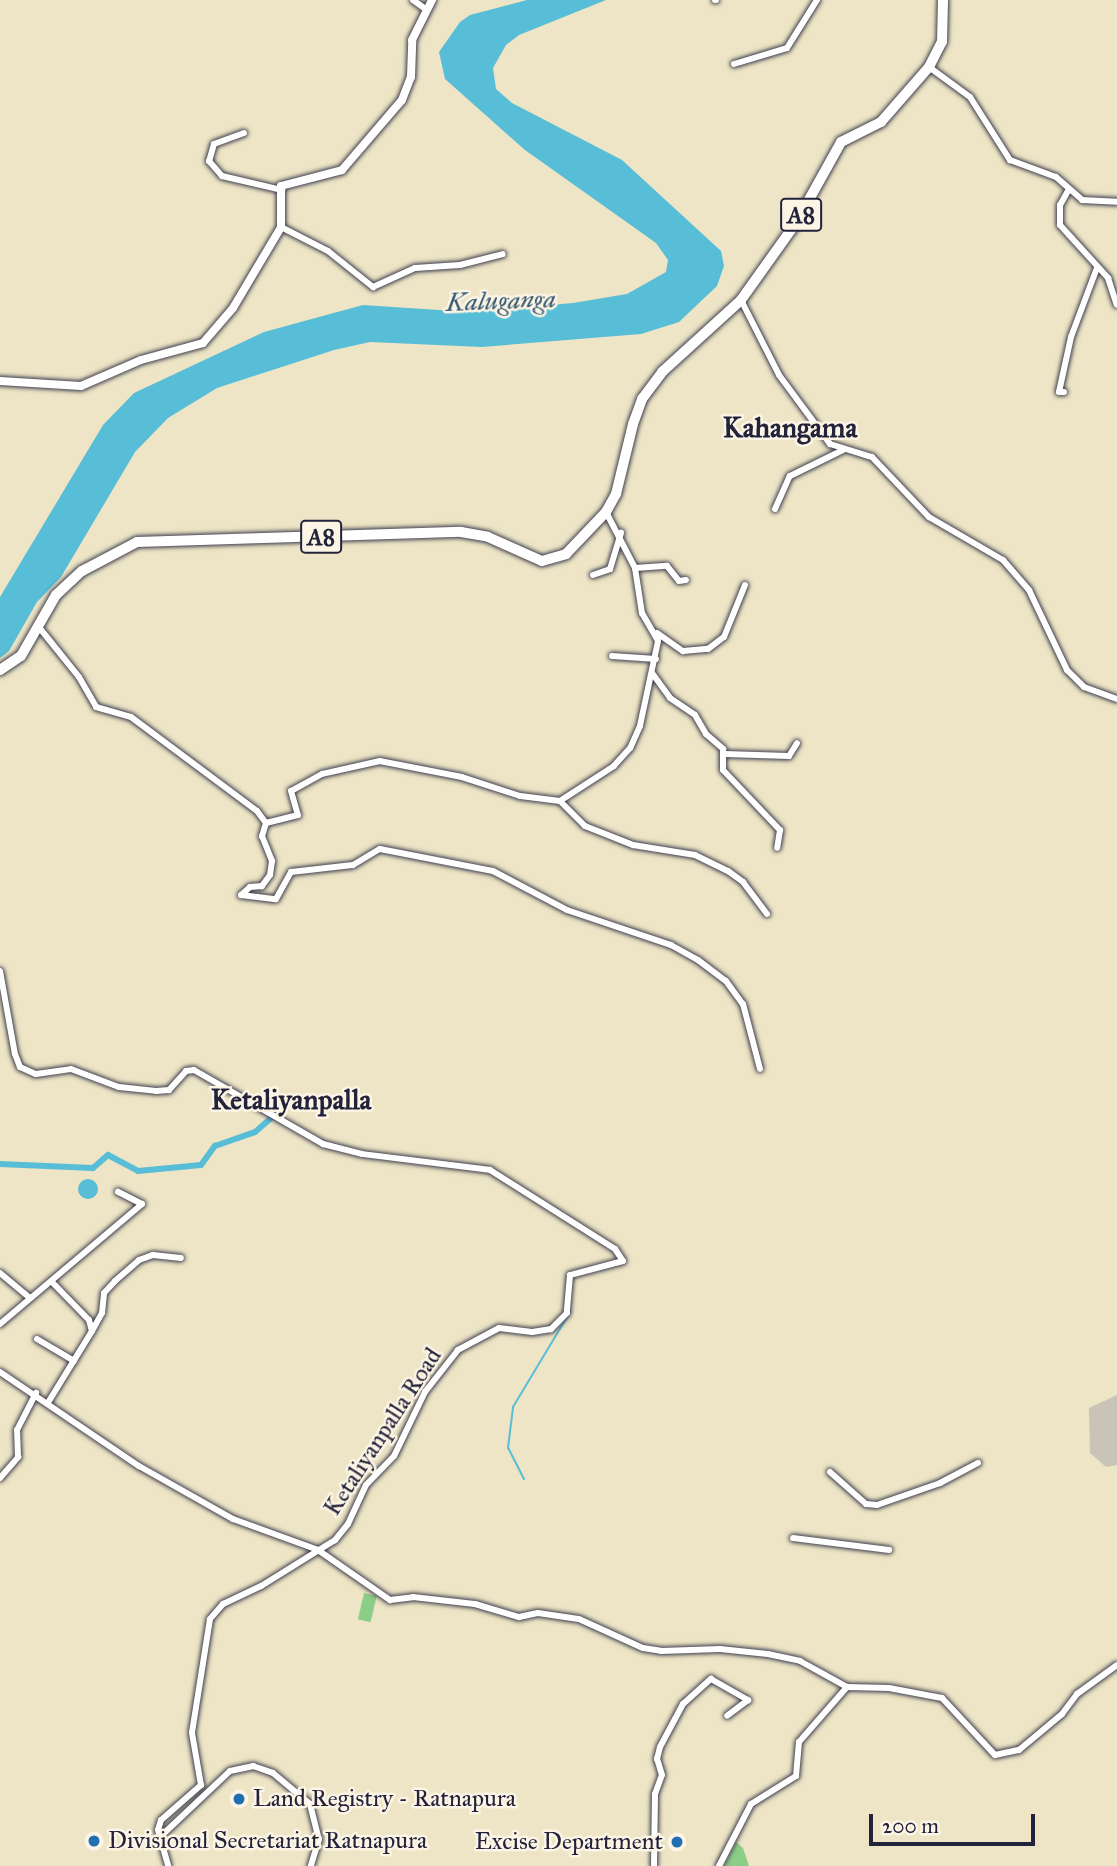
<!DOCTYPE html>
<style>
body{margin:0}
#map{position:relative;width:1117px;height:1866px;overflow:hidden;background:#ede5c5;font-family:"IM FELL Great Primer",serif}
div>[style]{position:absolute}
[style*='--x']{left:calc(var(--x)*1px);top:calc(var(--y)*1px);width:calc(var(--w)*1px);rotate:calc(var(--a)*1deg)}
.industrial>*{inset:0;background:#cac3b8}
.green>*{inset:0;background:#8bce87;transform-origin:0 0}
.water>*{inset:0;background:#58bdd6}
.round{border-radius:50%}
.stream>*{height:2px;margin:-1px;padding:0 1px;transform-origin:1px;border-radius:1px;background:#58bdd6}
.canal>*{height:6px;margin:-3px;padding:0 3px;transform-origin:3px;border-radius:3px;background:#58bdd6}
.roads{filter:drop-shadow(0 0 2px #403f50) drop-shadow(0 0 2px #403f50)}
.minor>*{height:6px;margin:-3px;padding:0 3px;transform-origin:3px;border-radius:3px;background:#fff}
.tertiary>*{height:8px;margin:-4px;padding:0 4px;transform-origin:4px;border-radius:4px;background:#fff}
.trunk>*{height:10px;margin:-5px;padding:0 5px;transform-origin:5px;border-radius:5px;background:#fff}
.dots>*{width:19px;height:19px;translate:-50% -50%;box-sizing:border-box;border:4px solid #fcf5e5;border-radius:50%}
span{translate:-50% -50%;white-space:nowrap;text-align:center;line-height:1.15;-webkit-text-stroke:5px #fcf5e5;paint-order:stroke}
.shield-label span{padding:2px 5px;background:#fcf5e5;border:2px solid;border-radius:5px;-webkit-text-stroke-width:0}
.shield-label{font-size:23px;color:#22223b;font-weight:700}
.street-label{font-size:24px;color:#22223b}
.poi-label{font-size:24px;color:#22223b}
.left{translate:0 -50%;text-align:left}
.right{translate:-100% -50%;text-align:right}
.water-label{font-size:26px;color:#355871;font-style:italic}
.quarter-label{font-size:28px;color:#22223b;font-weight:700}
.scale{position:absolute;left:869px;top:1814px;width:166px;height:32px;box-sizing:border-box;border:4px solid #22223b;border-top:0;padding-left:9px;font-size:21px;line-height:24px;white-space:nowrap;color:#22223b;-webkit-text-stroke:5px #fcf5e5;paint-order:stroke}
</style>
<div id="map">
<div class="industrial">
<i style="clip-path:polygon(1117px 1395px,1117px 1465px,1106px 1467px,1090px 1453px,1089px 1408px)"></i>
</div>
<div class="green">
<i style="left:364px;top:1593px;width:13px;height:27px;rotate:13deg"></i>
<i style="clip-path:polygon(736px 1842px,743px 1848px,749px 1866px,724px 1866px)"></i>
</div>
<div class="water">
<i style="clip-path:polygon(527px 0,606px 0,519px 35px,506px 45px,493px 68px,496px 89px,512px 103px,622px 160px,721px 251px,724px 266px,717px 286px,679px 322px,641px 334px,482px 347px,370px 342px,334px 350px,217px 388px,168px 418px,135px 452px,61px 577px,37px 602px,9px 651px,0 658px,0 597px,103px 425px,134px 393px,264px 332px,363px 305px,469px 312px,573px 303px,627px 294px,666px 272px,668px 260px,656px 243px,525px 150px,445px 79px,439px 52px,460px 22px,470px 15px)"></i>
<i class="round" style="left:78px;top:1179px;width:20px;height:20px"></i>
</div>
<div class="stream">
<i style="--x:524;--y:1479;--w:35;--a:-117"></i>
<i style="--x:508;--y:1448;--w:41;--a:-83"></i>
<i style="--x:513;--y:1407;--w:111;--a:-59"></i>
</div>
<div class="canal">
<i style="--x:0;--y:1164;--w:93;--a:2.5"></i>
<i style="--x:93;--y:1168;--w:20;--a:-41"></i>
<i style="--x:108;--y:1155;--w:34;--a:28"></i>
<i style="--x:138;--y:1171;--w:63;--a:-5.4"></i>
<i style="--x:201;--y:1165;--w:24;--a:-54"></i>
<i style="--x:215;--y:1146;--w:42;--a:-19.3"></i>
<i style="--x:255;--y:1132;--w:21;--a:-41"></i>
</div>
<div class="roads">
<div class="minor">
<i style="--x:413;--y:0;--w:17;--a:36"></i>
<i style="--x:715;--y:0;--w:1;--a:0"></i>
<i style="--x:734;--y:64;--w:55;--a:-16.8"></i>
<i style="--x:787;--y:48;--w:57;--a:-58"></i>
<i style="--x:929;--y:67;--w:51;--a:36.2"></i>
<i style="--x:970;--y:97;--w:75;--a:57.6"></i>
<i style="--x:1010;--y:160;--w:49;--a:20.3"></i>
<i style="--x:1056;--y:177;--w:35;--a:41"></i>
<i style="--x:1082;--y:200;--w:35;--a:3"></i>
<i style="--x:244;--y:133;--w:32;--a:160"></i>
<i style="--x:214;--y:144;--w:18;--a:106"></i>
<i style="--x:209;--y:161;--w:20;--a:49"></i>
<i style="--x:222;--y:176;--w:62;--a:13.1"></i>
<i style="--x:1069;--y:189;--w:18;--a:119"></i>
<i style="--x:1060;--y:205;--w:20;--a:90"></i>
<i style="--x:1060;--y:225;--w:72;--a:47.8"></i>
<i style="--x:1108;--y:278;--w:28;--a:72"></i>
<i style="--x:281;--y:227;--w:53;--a:27.1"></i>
<i style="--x:328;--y:251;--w:58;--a:38.7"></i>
<i style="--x:373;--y:287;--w:46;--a:-24.3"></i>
<i style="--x:415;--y:268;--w:45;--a:-3.8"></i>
<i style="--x:460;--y:265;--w:44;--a:-14.3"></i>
<i style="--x:741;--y:300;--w:84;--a:63.1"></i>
<i style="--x:779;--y:375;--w:86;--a:53.5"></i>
<i style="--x:830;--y:444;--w:44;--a:17.2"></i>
<i style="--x:872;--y:457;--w:83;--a:46.5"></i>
<i style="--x:929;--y:517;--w:86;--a:30.2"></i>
<i style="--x:1003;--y:560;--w:40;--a:49"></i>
<i style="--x:1029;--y:590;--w:89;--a:64.6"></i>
<i style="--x:1067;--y:670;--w:24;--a:45"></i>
<i style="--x:1084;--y:687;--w:35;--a:20"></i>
<i style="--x:1064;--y:392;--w:5;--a:180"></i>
<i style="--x:1059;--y:392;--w:56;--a:-77.7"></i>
<i style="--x:1071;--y:337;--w:74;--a:-69.4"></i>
<i style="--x:775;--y:509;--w:36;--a:-66"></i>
<i style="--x:790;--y:476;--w:59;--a:-26.1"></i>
<i style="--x:606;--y:512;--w:63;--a:62.6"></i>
<i style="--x:635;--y:568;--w:46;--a:81.2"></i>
<i style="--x:642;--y:613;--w:32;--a:60"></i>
<i style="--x:658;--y:641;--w:87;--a:102"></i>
<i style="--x:640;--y:726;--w:24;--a:114"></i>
<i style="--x:630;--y:748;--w:24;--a:132"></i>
<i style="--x:614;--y:766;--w:64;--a:147.1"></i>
<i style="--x:560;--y:801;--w:40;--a:-172.9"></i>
<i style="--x:520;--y:796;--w:61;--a:-161.9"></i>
<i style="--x:462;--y:777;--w:84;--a:-169"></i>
<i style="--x:380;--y:761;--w:59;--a:167.4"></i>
<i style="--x:322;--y:774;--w:35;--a:151"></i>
<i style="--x:291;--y:791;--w:25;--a:74"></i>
<i style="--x:298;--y:815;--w:33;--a:166"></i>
<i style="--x:266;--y:823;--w:14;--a:107"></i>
<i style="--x:262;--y:836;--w:27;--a:68"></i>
<i style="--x:272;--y:861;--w:14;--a:98"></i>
<i style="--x:270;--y:875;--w:14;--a:126"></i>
<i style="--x:262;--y:886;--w:12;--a:175"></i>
<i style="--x:250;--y:887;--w:12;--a:138"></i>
<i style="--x:241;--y:895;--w:35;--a:7"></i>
<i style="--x:276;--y:899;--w:31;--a:-61"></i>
<i style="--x:291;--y:872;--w:62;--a:-6.4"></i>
<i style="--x:353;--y:865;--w:31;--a:-31"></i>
<i style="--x:380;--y:849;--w:115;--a:11"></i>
<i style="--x:493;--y:871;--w:84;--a:27.8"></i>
<i style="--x:567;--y:910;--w:110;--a:18.6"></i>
<i style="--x:671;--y:945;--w:31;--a:29"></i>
<i style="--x:698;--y:960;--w:35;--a:37"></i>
<i style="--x:726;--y:981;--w:29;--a:54"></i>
<i style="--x:743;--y:1004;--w:67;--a:75.3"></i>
<i style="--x:635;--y:568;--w:32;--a:-4"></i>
<i style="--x:667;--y:566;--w:19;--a:51"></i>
<i style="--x:679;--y:581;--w:7;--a:-8"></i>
<i style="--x:593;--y:575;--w:18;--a:-19"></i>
<i style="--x:610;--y:569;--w:38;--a:-73"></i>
<i style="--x:38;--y:626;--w:65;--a:51.2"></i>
<i style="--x:79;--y:677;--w:34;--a:60"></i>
<i style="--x:96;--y:707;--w:36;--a:16"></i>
<i style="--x:131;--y:717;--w:157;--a:36.7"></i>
<i style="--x:257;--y:811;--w:15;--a:53"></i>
<i style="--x:657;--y:633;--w:32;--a:35"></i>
<i style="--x:683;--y:651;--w:25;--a:-5"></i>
<i style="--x:708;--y:649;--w:20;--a:-37"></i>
<i style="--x:724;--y:637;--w:56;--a:-68"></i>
<i style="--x:612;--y:656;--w:44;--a:3.9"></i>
<i style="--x:652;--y:673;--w:31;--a:54"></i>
<i style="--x:670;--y:698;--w:30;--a:34"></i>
<i style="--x:695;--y:715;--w:22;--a:60"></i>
<i style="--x:706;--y:734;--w:23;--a:41"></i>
<i style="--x:723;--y:749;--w:21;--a:90"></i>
<i style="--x:723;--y:770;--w:83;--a:46.5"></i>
<i style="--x:780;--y:830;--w:18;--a:99"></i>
<i style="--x:725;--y:754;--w:64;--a:1.8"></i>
<i style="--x:789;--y:756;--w:15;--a:-58"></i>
<i style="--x:560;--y:801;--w:35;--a:45"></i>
<i style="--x:585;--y:826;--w:52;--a:21.6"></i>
<i style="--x:633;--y:845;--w:63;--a:9.2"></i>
<i style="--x:695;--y:855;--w:37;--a:26"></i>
<i style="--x:728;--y:871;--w:19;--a:36"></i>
<i style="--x:743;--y:882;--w:40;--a:53"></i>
<i style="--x:0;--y:971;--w:84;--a:79.8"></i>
<i style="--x:15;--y:1054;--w:14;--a:69"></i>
<i style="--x:20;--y:1067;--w:17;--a:24"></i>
<i style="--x:36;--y:1074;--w:35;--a:-8"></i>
<i style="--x:71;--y:1069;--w:51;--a:20.6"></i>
<i style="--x:119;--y:1087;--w:37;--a:6"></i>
<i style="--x:156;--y:1091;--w:13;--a:-4"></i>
<i style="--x:169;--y:1090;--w:25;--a:-48"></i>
<i style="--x:186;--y:1071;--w:8;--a:-7"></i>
<i style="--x:194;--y:1070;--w:149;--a:29.8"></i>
<i style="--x:323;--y:1144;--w:40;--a:14.4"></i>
<i style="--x:362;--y:1154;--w:129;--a:7.1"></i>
<i style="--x:490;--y:1170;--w:148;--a:32.3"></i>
<i style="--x:615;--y:1249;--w:14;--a:56"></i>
<i style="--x:623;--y:1261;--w:55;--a:165.2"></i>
<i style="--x:570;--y:1275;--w:38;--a:95"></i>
<i style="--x:567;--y:1313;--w:23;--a:135"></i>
<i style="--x:551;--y:1329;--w:19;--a:171"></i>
<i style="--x:532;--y:1332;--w:33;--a:-173"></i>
<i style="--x:499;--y:1328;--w:47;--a:151.8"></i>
<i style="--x:458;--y:1350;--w:53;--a:128.2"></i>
<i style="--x:425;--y:1392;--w:71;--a:115.8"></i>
<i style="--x:394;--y:1456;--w:40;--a:134"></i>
<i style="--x:366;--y:1485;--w:43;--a:114.8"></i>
<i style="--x:348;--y:1524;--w:21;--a:129"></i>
<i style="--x:335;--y:1540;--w:87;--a:148.1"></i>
<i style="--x:261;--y:1586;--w:42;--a:154.7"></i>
<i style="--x:223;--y:1604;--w:20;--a:131"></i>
<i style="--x:210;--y:1619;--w:115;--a:99"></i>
<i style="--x:192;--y:1733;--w:53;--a:80.2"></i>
<i style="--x:201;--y:1785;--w:53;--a:138.8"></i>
<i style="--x:161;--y:1820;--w:10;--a:107"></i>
<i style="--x:158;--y:1830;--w:37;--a:74"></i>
<i style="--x:0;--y:1273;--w:39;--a:40"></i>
<i style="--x:52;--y:1282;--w:53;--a:45.8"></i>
<i style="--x:89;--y:1320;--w:11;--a:75"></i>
<i style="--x:0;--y:1324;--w:186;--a:-40.2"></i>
<i style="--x:142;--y:1204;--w:27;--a:-153"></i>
<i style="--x:37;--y:1339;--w:43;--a:30.7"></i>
<i style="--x:0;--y:1372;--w:168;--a:34.1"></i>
<i style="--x:139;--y:1466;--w:108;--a:29.4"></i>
<i style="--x:233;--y:1519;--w:90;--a:20"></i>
<i style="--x:318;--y:1550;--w:88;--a:34.8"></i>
<i style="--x:390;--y:1600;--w:23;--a:-7"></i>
<i style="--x:413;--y:1597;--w:62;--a:6.4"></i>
<i style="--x:475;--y:1604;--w:46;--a:16.5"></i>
<i style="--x:519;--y:1617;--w:19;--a:-12"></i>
<i style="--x:538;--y:1613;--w:41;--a:8.3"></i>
<i style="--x:579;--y:1619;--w:70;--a:24.4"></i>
<i style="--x:643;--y:1648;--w:18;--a:9"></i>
<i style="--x:661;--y:1651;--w:59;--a:-1.9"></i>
<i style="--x:720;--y:1649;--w:48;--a:5.9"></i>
<i style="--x:768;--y:1654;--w:33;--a:12"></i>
<i style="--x:800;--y:1661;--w:54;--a:29"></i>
<i style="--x:49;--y:1401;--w:82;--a:-58.4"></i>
<i style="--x:92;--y:1331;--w:21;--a:-61"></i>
<i style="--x:102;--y:1313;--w:20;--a:-84"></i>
<i style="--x:104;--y:1293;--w:16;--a:-47"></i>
<i style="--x:115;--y:1281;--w:32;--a:-41"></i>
<i style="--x:139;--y:1260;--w:15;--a:-20"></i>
<i style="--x:153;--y:1255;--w:28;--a:6"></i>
<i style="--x:830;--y:1472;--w:48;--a:41.6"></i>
<i style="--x:866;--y:1504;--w:11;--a:5"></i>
<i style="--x:877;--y:1505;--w:67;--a:-19.2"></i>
<i style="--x:940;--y:1483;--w:43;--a:-27.8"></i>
<i style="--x:0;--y:1478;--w:28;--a:-49"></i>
<i style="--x:18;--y:1457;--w:27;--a:-92"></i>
<i style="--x:17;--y:1430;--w:42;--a:-62.8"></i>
<i style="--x:793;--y:1538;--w:97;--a:7.1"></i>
<i style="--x:160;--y:1837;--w:96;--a:-43.3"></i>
<i style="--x:230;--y:1771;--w:24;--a:-12"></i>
<i style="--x:253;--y:1766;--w:21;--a:19"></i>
<i style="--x:273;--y:1773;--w:48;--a:40"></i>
<i style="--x:310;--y:1804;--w:36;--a:76"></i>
<i style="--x:319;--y:1839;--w:28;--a:107"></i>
<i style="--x:654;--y:1866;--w:72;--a:-89.2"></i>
<i style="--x:655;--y:1794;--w:20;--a:-70"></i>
<i style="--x:662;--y:1775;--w:17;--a:-107"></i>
<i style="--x:657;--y:1759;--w:12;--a:-76"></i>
<i style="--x:660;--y:1747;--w:49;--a:-61.9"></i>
<i style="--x:683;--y:1704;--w:38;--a:-42"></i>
<i style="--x:711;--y:1679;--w:43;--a:29.6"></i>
<i style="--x:748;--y:1700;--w:26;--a:143"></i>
<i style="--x:719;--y:1866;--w:70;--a:-62.7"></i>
<i style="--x:751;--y:1804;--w:53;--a:-31.9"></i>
<i style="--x:796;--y:1776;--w:34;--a:-85"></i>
<i style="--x:799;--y:1742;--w:73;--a:-48.9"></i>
<i style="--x:847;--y:1687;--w:42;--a:1.4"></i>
<i style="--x:889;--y:1688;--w:54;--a:10.7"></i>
<i style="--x:942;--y:1698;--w:78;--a:47.1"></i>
<i style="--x:995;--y:1755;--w:25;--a:-12"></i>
<i style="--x:1019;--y:1750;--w:56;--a:-39.9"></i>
<i style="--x:1062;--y:1714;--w:25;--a:-53"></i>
<i style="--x:1077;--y:1694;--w:49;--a:-35.9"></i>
</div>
<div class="tertiary">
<i style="--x:0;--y:381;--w:81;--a:3.5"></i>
<i style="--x:81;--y:386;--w:65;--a:-23.4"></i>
<i style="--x:141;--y:360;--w:64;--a:-15.3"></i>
<i style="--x:203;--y:343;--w:46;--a:-49.4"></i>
<i style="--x:233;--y:308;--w:94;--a:-59.3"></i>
<i style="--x:281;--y:227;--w:41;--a:-90"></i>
<i style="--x:281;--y:186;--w:63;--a:-14.7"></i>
<i style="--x:342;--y:170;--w:92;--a:-49.4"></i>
<i style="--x:402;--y:100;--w:25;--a:-69"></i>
<i style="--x:411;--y:77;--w:37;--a:-88"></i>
<i style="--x:412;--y:40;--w:45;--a:-63.4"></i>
</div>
<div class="trunk">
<i style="--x:0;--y:670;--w:25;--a:-34"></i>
<i style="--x:21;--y:656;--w:70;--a:-60.2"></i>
<i style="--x:56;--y:595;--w:35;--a:-43"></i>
<i style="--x:82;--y:571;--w:62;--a:-27.8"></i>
<i style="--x:137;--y:542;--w:324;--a:-1.8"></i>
<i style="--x:461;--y:532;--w:27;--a:10"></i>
<i style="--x:488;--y:537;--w:59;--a:24"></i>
<i style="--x:542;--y:561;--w:25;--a:-16"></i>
<i style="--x:566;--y:554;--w:58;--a:-46.4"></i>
<i style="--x:606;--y:512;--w:21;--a:-61"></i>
<i style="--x:616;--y:494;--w:72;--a:-76.3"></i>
<i style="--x:633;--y:424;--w:27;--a:-70"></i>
<i style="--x:642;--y:399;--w:34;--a:-53"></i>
<i style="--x:662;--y:372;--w:107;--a:-42.3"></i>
<i style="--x:741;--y:300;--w:95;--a:-54.5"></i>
<i style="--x:796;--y:223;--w:93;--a:-60.9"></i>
<i style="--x:841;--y:142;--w:45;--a:-26.6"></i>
<i style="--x:881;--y:122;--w:73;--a:-48.9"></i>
<i style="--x:929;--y:67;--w:28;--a:-63"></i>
<i style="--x:942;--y:42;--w:42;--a:-88.6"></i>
</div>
</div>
<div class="dots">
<i style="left:239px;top:1799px;background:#1f6fb2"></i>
<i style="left:94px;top:1841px;background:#1f6fb2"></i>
<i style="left:677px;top:1842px;background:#1f6fb2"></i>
</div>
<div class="shield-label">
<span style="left:801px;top:215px">A8</span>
<span style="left:321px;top:537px">A8</span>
</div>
<div class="street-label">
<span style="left:383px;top:1432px;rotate:-57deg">Ketaliyanpalla Road</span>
</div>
<div class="poi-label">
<span class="left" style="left:253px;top:1799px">Land Registry - Ratnapura</span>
<span class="left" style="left:108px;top:1841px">Divisional Secretariat Ratnapura</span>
<span class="right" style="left:663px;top:1842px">Excise Department</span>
</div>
<div class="water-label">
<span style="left:501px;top:301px;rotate:-2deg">Kaluganga</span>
</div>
<div class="quarter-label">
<span style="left:790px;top:428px">Kahangama</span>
<span style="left:291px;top:1100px">Ketaliyanpalla</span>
</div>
<div class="scale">200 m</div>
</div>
